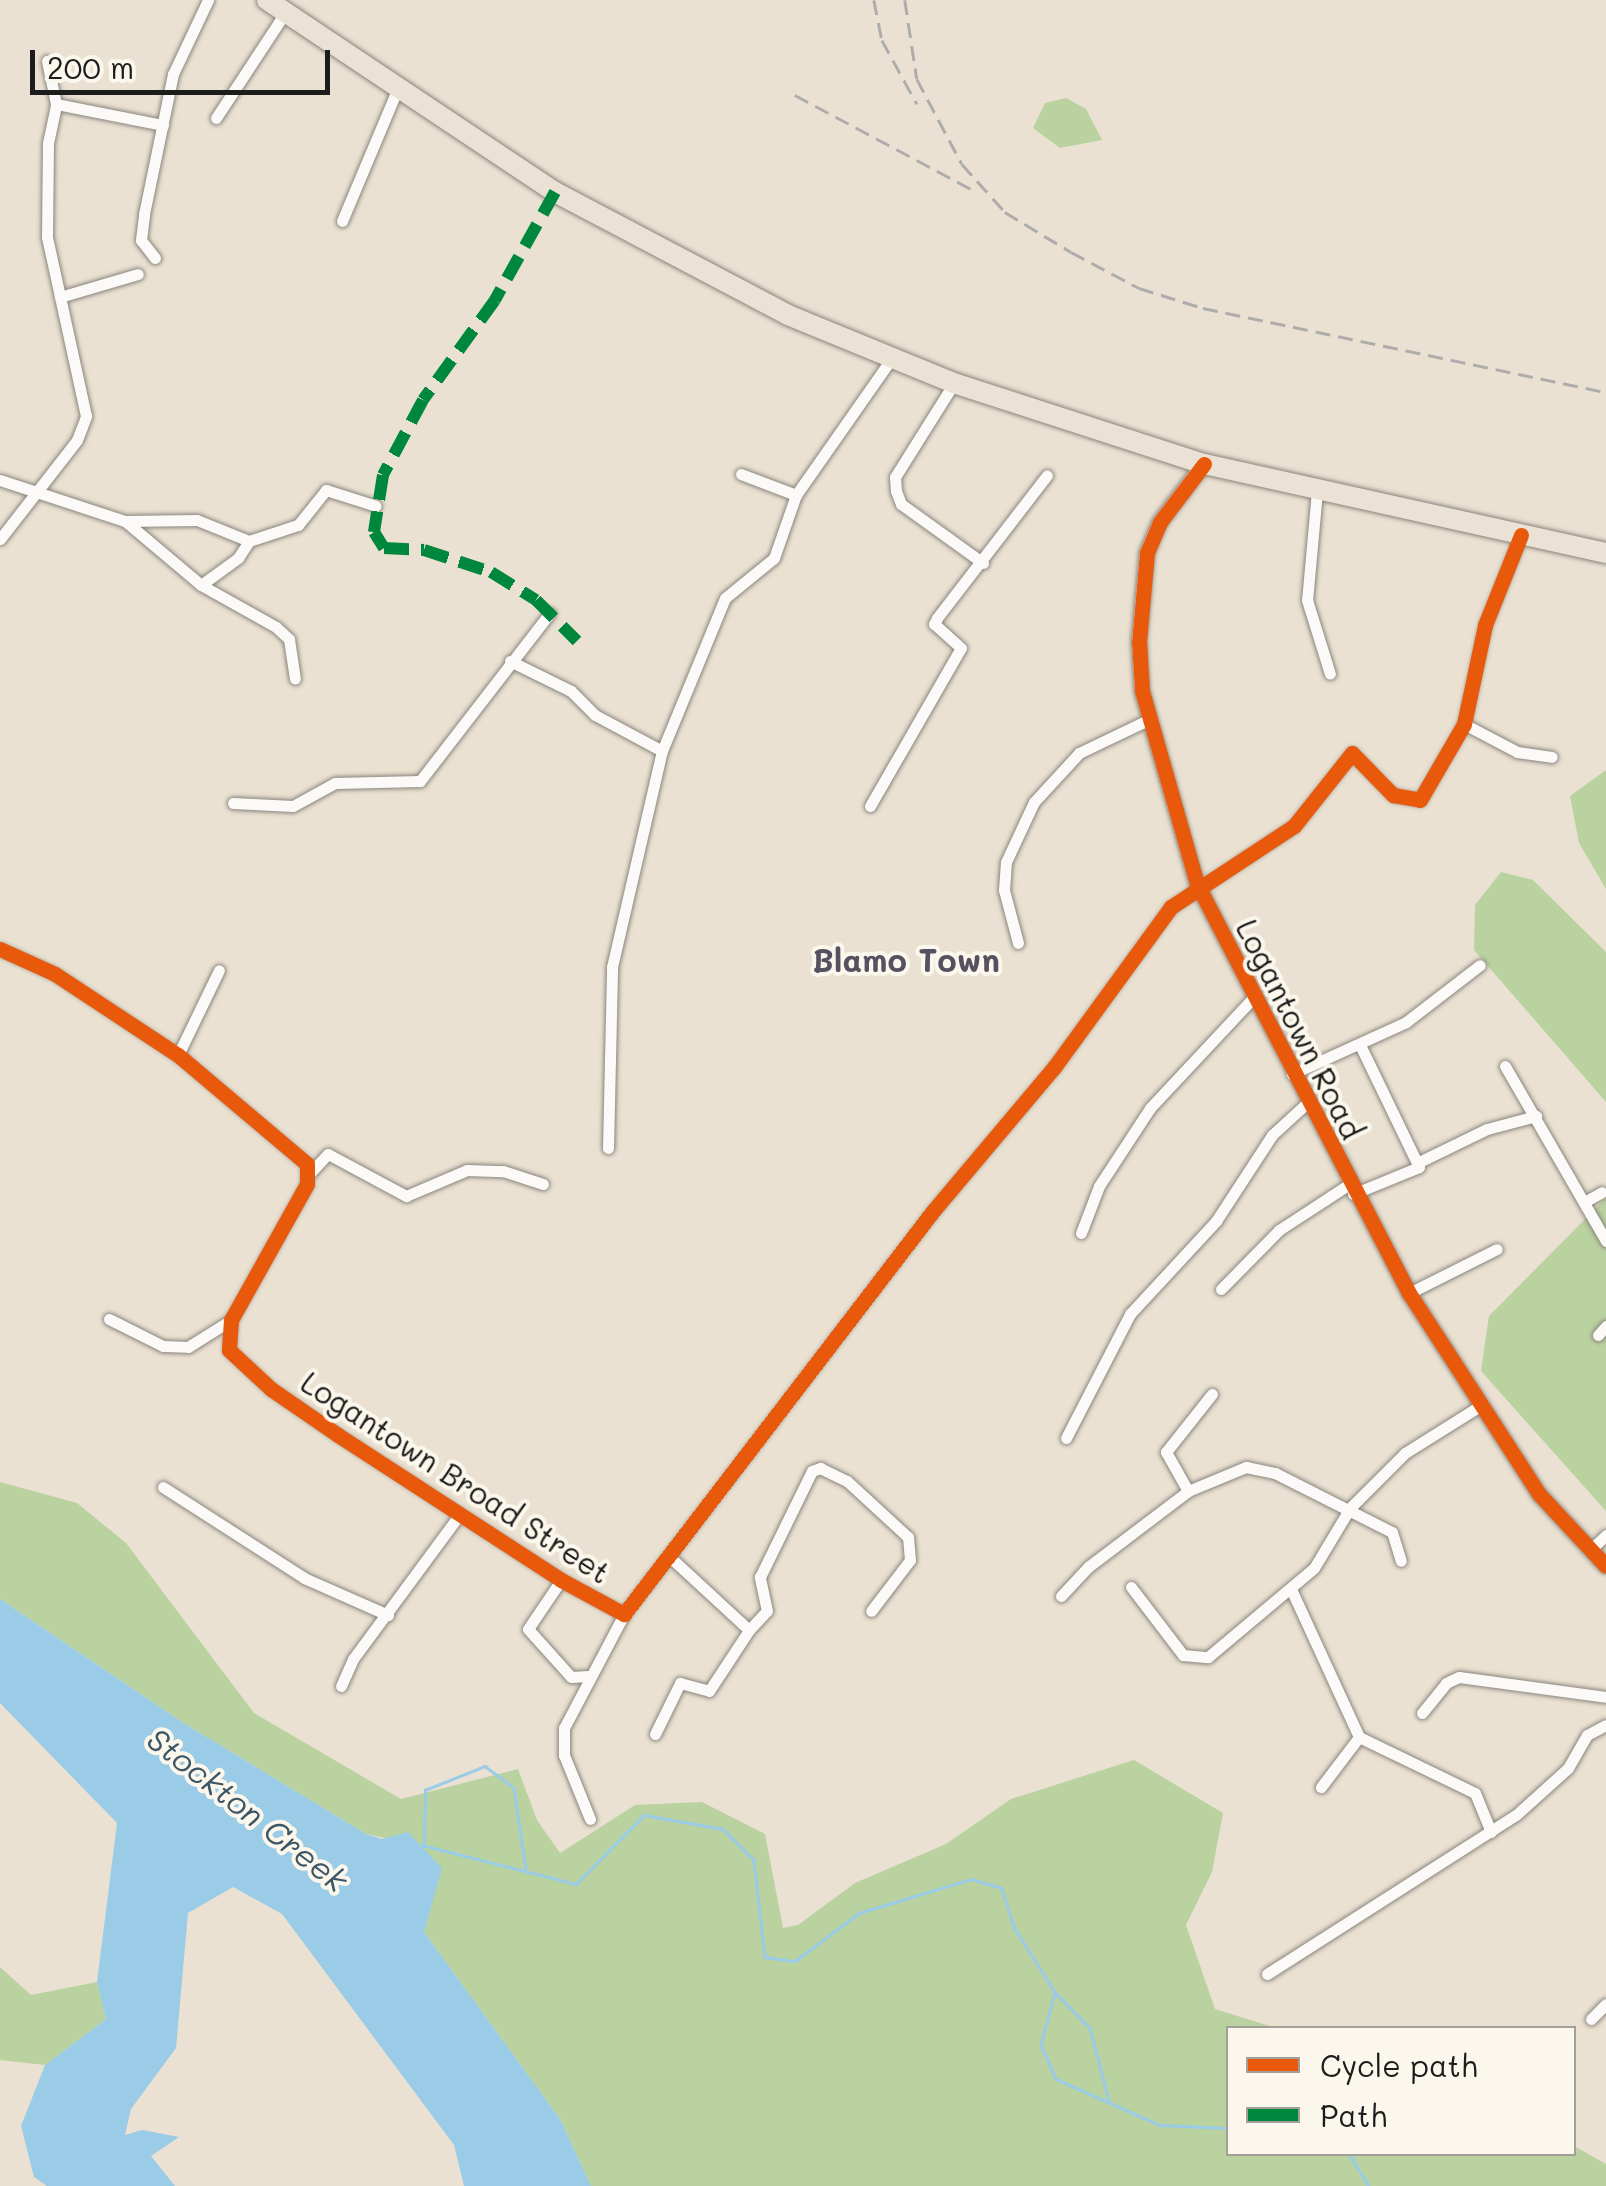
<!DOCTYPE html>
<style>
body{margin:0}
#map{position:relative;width:1606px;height:2186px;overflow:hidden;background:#eae1d2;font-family:Mali,sans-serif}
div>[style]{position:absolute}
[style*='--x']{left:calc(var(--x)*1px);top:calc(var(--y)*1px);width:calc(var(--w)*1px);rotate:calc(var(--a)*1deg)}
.green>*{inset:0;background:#b9d2a0}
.water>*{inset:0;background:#9acbe7}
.stream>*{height:2.5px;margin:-1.25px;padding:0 1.25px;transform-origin:1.25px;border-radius:1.25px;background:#9acbe7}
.roads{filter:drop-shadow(0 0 2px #8a857d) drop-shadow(0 0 2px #8a857d)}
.minor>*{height:11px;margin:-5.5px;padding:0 5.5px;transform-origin:5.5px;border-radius:5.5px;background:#fcfaf8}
.tertiary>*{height:14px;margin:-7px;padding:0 7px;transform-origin:7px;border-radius:7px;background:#fcfaf8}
.trunk>*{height:20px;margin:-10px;padding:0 10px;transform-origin:10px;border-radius:10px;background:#e9e2d5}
.rail>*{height:2.5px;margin-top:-1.25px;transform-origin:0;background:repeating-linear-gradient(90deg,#aeadab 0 15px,transparent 0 23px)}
.quiet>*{height:12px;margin-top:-6px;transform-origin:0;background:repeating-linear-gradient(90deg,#00873e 0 25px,transparent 0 37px)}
.cycleway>*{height:15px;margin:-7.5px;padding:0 7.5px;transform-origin:7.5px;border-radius:7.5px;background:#e8590c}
span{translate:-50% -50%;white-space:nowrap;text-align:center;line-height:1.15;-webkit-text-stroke:8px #fbf7ec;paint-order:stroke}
.street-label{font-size:30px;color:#1c1c1c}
.neighbourhood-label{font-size:32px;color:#565160;font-weight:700}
.water-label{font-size:32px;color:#3c5666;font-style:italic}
.legend{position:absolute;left:1226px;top:2026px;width:350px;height:130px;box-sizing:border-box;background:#fbf7ec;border:2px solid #a29f99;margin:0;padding:12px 18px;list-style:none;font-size:30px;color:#1c1c1c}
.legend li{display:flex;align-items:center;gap:20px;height:50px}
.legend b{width:50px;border:2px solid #a29f99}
.scale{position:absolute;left:30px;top:50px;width:300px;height:45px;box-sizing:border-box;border:5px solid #1c1c1c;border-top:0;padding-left:12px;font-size:30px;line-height:35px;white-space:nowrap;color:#1c1c1c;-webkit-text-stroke:8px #fbf7ec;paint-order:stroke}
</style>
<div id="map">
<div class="green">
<i style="clip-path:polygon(1066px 98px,1086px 109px,1102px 140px,1060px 148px,1033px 128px,1045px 103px)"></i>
<i style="clip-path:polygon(1606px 770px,1606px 889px,1579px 843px,1570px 796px)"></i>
<i style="clip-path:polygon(1501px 872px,1533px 880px,1606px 952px,1606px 1102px,1474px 950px,1475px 905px)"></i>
<i style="clip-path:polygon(1606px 1198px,1606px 1511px,1481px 1371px,1489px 1316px)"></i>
<i style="clip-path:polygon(0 1482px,77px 1503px,126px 1543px,254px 1713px,401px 1799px,518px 1769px,537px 1820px,560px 1853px,635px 1805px,702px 1802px,765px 1834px,783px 1928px,798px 1925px,855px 1883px,946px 1844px,1011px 1799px,1134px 1760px,1223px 1813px,1212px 1872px,1186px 1925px,1215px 2009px,1276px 2028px,1228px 2028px,1228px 2154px,1574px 2154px,1574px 2146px,1606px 2164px,1606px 2186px,591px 2186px,560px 2119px,424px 1932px,441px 1868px,421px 1846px,366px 1834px,182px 1722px,0 1599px)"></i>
<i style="clip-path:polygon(0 1967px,31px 1995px,97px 1982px,106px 2019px,45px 2065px,0 2060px)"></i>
</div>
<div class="water">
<i style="clip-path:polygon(0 1599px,182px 1722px,366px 1834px,382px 1839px,408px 1832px,442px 1868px,424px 1932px,560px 2119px,591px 2186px,464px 2186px,454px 2145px,282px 1914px,233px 1887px,188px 1913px,176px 2048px,131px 2109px,125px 2135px,142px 2130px,179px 2137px,151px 2156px,175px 2186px,47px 2186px,34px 2177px,21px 2126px,45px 2065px,106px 2019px,97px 1982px,117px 1823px,0 1703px)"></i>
</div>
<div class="stream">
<i style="--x:424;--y:1844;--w:54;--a:-88.9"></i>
<i style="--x:425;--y:1790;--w:65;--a:-21.8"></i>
<i style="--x:485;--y:1766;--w:36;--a:37"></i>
<i style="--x:514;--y:1788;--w:82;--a:81.6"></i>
<i style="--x:422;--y:1845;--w:159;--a:14.2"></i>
<i style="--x:576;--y:1884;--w:97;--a:-45.4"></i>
<i style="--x:644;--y:1815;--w:80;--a:10"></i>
<i style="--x:723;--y:1829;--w:44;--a:45"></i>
<i style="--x:754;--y:1860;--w:98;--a:83.5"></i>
<i style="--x:765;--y:1957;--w:30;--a:8"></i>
<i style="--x:795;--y:1961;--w:80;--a:-36.9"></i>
<i style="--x:859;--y:1913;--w:117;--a:-16.9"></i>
<i style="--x:971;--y:1879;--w:32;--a:16"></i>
<i style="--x:1002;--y:1888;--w:41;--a:72.9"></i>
<i style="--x:1014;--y:1927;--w:77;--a:57.8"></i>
<i style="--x:1055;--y:1992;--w:55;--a:104.8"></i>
<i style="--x:1041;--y:2045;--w:37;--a:66"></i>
<i style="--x:1056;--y:2079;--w:114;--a:23.9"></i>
<i style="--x:1160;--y:2125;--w:68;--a:2.5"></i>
<i style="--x:1057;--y:1994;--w:47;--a:45.9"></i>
<i style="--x:1090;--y:2028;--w:74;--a:75.2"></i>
<i style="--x:1349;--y:2154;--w:38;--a:58"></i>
</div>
<div class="roads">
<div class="minor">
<i style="--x:56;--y:104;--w:109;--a:11.1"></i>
<i style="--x:216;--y:118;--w:126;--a:-56.7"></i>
<i style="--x:342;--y:221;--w:142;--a:-67.2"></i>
<i style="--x:155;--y:258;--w:23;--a:-128"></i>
<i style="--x:141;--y:240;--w:26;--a:-83"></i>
<i style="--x:144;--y:214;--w:143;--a:-78.3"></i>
<i style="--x:173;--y:74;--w:82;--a:-64.7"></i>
<i style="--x:60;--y:297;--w:81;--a:-16.4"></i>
<i style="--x:954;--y:383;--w:111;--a:122.1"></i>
<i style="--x:895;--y:477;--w:14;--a:86"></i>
<i style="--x:896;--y:491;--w:14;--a:69"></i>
<i style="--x:901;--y:504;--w:101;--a:35.7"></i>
<i style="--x:741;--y:474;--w:59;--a:20.9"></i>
<i style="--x:0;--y:480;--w:132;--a:18.2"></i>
<i style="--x:125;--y:521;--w:99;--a:40.1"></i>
<i style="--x:201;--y:585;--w:86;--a:29.2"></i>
<i style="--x:276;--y:627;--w:18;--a:43"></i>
<i style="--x:289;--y:639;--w:40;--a:81.5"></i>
<i style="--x:1317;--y:491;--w:109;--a:95.2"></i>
<i style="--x:1307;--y:600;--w:77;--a:72.7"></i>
<i style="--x:125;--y:521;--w:72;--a:-0.8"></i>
<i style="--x:197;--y:520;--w:56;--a:22"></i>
<i style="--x:0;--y:539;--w:125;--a:-52.1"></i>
<i style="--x:77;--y:440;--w:26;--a:-69"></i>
<i style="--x:86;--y:416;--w:183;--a:-102.3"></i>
<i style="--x:47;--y:237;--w:94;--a:-89.4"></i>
<i style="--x:48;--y:143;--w:40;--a:-78"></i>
<i style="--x:56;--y:104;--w:44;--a:-101.8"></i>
<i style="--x:201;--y:585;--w:46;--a:-36.1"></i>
<i style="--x:238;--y:558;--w:20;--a:-57"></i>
<i style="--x:249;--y:541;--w:52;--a:-18.1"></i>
<i style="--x:298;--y:525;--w:45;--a:-51.3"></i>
<i style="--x:326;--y:490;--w:52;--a:17.7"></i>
<i style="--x:510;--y:661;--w:68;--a:26.2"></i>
<i style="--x:571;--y:691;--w:34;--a:45"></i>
<i style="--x:595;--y:715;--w:76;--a:28.2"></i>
<i style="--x:1464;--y:724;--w:60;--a:27.8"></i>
<i style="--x:1517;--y:752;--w:35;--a:8"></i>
<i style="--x:233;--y:803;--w:60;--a:2.9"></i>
<i style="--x:293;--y:806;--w:48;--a:-28.7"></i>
<i style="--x:335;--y:783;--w:85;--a:-1.3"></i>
<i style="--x:420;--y:781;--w:212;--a:-52.3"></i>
<i style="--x:870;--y:806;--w:182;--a:-60.1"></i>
<i style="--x:961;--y:648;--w:36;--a:-138"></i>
<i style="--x:934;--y:624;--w:7;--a:-63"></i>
<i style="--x:937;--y:618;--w:180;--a:-52.4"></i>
<i style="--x:1018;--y:943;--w:55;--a:-104.8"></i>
<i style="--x:1004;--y:890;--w:28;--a:-86"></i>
<i style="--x:1006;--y:862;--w:66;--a:-65"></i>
<i style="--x:1034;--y:802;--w:67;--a:-47.4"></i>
<i style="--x:1079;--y:753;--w:79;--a:-25.6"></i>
<i style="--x:0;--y:949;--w:60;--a:24.4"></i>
<i style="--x:55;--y:974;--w:147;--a:33.4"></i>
<i style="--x:178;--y:1055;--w:169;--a:40.2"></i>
<i style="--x:307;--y:1164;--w:20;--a:90"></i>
<i style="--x:307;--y:1184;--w:156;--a:119.2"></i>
<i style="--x:231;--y:1320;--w:30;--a:94"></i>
<i style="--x:229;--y:1350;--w:57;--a:42.9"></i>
<i style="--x:271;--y:1389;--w:81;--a:34.5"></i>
<i style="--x:338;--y:1435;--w:266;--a:33"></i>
<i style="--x:561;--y:1580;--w:72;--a:28.4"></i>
<i style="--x:624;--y:1614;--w:508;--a:-52.52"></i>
<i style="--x:933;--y:1211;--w:189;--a:-49.9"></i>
<i style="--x:1055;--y:1066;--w:197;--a:-53.9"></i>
<i style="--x:1171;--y:907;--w:147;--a:-33.4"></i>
<i style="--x:1294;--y:826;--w:93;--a:-51.5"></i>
<i style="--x:1352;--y:753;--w:59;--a:45.7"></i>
<i style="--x:1393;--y:795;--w:27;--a:10"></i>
<i style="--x:1420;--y:800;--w:88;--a:-59.9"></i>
<i style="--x:1464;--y:724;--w:101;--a:-78"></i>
<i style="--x:1485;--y:625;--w:97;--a:-68.2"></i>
<i style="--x:178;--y:1055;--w:94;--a:-64.2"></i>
<i style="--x:1505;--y:1066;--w:202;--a:60"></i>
<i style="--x:1292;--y:1074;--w:125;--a:-24.5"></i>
<i style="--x:1406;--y:1022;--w:93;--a:-37.6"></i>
<i style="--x:608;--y:1148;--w:181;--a:-88.7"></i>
<i style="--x:612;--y:967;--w:222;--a:-77"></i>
<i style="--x:662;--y:751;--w:165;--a:-67.6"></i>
<i style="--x:725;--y:598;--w:63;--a:-39.2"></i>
<i style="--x:774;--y:558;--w:67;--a:-70.8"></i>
<i style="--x:796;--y:495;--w:167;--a:-55"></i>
<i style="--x:1419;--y:1162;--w:76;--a:-25.9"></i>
<i style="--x:1487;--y:1129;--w:51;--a:-14.9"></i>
<i style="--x:310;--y:1173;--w:26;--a:-47"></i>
<i style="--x:328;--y:1154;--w:89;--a:28.3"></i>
<i style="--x:406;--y:1196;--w:66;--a:-23.1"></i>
<i style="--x:467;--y:1170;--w:36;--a:2"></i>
<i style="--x:503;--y:1171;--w:42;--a:18"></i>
<i style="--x:1353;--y:1194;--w:71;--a:-22.2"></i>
<i style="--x:1419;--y:1167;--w:133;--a:-115.8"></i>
<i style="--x:1586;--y:1201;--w:18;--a:-29"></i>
<i style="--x:1081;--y:1233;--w:50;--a:-69"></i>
<i style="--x:1099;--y:1186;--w:93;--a:-56.8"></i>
<i style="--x:1150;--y:1108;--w:151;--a:-46.9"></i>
<i style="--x:1221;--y:1289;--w:83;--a:-45.5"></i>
<i style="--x:1279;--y:1230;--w:82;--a:-33.1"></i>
<i style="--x:1409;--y:1293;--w:98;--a:-26.6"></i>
<i style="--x:109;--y:1319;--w:60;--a:26.6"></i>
<i style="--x:163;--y:1346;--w:25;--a:2"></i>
<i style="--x:188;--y:1347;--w:51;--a:-32.1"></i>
<i style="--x:1598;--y:1335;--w:12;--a:-48"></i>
<i style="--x:1066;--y:1438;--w:140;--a:-62.7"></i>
<i style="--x:1130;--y:1314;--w:127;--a:-47.2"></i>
<i style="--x:1216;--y:1221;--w:103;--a:-56.9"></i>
<i style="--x:1272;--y:1135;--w:47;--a:-42.4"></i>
<i style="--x:163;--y:1487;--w:168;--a:32.8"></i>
<i style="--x:304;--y:1578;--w:92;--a:23.8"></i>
<i style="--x:1188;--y:1491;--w:45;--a:-119.4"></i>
<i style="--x:1166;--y:1452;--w:74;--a:-51.6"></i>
<i style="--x:1590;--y:1550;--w:22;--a:-43"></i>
<i style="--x:561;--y:1580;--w:59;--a:124"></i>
<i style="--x:528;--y:1629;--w:64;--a:48.1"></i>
<i style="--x:571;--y:1677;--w:17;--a:-3"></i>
<i style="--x:1131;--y:1587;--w:86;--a:52.6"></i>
<i style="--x:1183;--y:1655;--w:25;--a:5"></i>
<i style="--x:1208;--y:1657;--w:138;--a:-40"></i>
<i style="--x:1314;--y:1568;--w:70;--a:-59"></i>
<i style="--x:1350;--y:1508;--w:78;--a:-45"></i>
<i style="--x:1405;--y:1453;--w:89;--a:-32.1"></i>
<i style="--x:1291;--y:1589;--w:163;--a:65.3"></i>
<i style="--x:1359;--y:1737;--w:63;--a:127.2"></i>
<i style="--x:1061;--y:1596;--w:40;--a:-47"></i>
<i style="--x:1088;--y:1567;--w:126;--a:-37.2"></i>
<i style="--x:1188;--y:1491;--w:63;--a:-22.5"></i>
<i style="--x:1246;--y:1467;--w:30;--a:12"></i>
<i style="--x:1275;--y:1473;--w:131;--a:26.8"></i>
<i style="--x:1392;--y:1532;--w:30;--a:73"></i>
<i style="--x:749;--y:1630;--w:26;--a:-47"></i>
<i style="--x:767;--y:1611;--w:35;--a:-102"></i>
<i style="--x:760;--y:1577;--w:118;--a:-63.9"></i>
<i style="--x:812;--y:1471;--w:9;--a:-21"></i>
<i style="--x:820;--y:1468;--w:30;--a:26"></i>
<i style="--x:847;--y:1481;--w:83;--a:42.6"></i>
<i style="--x:908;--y:1537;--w:23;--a:85"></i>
<i style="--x:910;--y:1560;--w:64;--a:127.4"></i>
<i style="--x:341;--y:1686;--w:30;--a:-66"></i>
<i style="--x:353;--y:1659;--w:179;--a:-53.6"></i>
<i style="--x:1422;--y:1713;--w:38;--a:-51"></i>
<i style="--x:1446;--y:1683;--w:14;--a:-25"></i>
<i style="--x:1459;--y:1677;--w:148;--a:7.7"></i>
<i style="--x:655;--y:1734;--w:57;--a:-63.9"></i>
<i style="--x:680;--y:1683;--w:30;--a:15"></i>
<i style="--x:709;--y:1691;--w:73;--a:-56.7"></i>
<i style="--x:749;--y:1630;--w:108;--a:-137.3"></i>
<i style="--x:1359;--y:1737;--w:129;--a:25.8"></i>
<i style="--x:1475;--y:1793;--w:42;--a:67.7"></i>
<i style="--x:590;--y:1819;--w:69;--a:-112.1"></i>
<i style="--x:564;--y:1755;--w:27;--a:-90"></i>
<i style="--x:564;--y:1728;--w:129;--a:-62.2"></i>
<i style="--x:1267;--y:1974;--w:295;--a:-32.6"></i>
<i style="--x:1516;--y:1815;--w:70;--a:-42.1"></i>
<i style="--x:1568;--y:1768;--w:38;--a:-60"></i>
<i style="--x:1587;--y:1735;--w:21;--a:-28"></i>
<i style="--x:1591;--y:2019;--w:21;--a:-45"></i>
</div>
<div class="tertiary">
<i style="--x:1204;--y:464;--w:73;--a:127.2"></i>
<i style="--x:1160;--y:522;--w:33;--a:113"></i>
<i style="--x:1147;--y:552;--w:90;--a:95.1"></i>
<i style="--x:1139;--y:642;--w:49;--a:86.5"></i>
<i style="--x:1142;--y:691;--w:201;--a:74.1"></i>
<i style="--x:1197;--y:884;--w:461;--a:62.6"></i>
<i style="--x:1409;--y:1293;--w:239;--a:57.1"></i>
<i style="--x:1539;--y:1494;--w:98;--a:47.1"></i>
</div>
<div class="trunk">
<i style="--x:267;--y:0;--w:346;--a:33.7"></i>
<i style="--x:555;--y:192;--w:263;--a:27.8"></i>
<i style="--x:788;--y:315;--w:179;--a:22.3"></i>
<i style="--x:954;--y:383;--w:263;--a:18"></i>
<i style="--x:1204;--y:464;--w:412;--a:12.5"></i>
</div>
</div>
<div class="rail">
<i style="--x:874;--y:0;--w:41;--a:78.7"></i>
<i style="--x:882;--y:40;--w:73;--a:61.3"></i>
<i style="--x:905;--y:0;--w:80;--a:81.4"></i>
<i style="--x:917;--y:79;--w:96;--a:62.1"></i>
<i style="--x:962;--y:164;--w:64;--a:48.1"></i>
<i style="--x:1005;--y:212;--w:77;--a:31.2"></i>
<i style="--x:1071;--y:252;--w:77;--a:27.9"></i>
<i style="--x:1139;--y:288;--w:67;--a:17.4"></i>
<i style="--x:1203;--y:308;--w:412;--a:11.8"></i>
<i style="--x:795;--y:95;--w:206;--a:28.1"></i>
</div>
<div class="quiet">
<i style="--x:555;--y:192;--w:124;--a:119.1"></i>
<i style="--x:495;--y:300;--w:123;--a:125.8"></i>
<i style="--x:423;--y:400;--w:85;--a:118.1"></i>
<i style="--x:383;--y:475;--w:58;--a:99"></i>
<i style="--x:374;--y:532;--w:19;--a:58"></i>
<i style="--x:384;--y:548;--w:40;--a:2.9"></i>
<i style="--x:424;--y:550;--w:71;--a:18.2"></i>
<i style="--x:491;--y:572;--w:53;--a:31.9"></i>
<i style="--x:536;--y:600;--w:58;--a:45"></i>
</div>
<div class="cycleway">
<i style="--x:1204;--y:464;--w:73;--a:127.2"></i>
<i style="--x:1160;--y:522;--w:33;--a:113"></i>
<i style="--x:1147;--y:552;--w:90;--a:95.1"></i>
<i style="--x:1139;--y:642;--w:49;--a:86.5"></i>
<i style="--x:1142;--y:691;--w:201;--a:74.1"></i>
<i style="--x:1197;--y:884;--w:461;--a:62.6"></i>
<i style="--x:1409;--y:1293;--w:239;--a:57.1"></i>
<i style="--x:1539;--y:1494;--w:98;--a:47.1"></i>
<i style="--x:0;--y:949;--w:60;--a:24.4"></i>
<i style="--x:55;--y:974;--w:147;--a:33.4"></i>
<i style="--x:178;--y:1055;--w:169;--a:40.2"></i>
<i style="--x:307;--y:1164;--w:20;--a:90"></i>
<i style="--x:307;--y:1184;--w:156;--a:119.2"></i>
<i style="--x:231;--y:1320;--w:30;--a:94"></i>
<i style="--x:229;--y:1350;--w:57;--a:42.9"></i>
<i style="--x:271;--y:1389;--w:81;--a:34.5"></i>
<i style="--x:338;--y:1435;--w:266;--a:33"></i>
<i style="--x:561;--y:1580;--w:72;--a:28.4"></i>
<i style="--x:624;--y:1614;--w:508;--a:-52.52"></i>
<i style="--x:933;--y:1211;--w:189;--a:-49.9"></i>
<i style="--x:1055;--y:1066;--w:197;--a:-53.9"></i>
<i style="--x:1171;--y:907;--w:147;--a:-33.4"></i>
<i style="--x:1294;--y:826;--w:93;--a:-51.5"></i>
<i style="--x:1352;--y:753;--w:59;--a:45.7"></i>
<i style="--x:1393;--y:795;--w:27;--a:10"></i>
<i style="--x:1420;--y:800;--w:88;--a:-59.9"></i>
<i style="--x:1464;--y:724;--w:101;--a:-78"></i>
<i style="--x:1485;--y:625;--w:97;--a:-68.2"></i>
</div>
<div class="street-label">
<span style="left:1300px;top:1029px;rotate:63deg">Logantown Road</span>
<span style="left:456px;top:1477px;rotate:33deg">Logantown Broad Street</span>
</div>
<div class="neighbourhood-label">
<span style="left:906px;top:959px">Blamo Town</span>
</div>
<div class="water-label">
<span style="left:248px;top:1809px;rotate:38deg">Stockton Creek</span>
</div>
<ul class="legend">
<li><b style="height:12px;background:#e8590c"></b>Cycle path</li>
<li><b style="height:12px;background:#00873e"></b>Path</li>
</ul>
<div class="scale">200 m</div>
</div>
